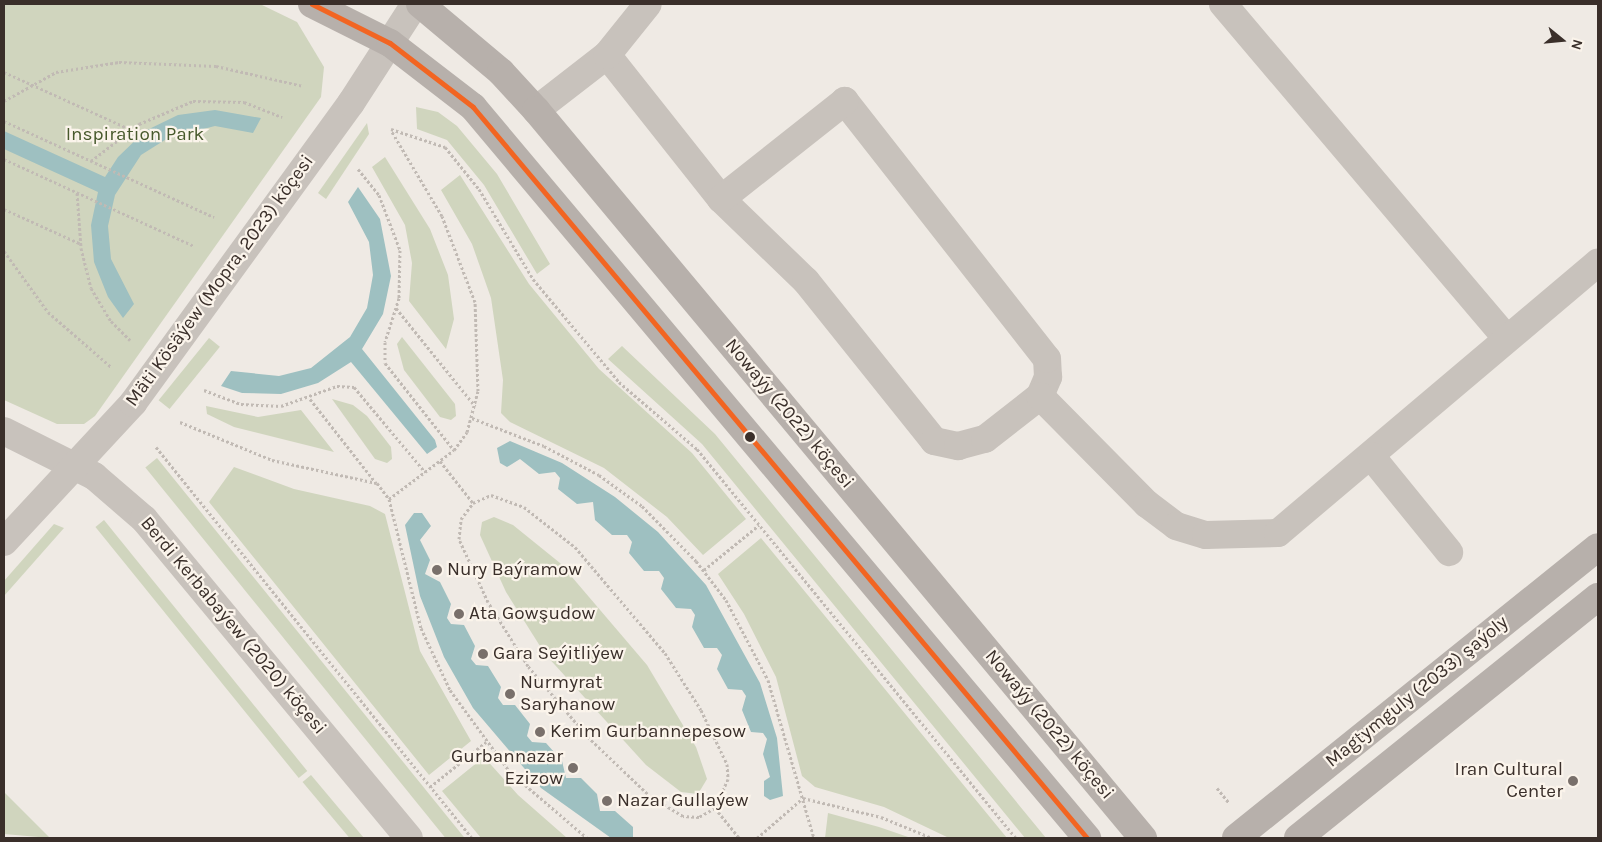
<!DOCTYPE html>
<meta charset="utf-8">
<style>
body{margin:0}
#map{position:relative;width:1602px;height:842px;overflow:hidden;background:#efeae4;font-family:Karla,sans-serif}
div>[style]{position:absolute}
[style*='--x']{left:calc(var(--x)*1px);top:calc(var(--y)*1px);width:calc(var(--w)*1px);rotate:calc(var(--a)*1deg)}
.green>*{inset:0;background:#d0d5be;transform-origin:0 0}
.water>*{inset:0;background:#9ec0c1}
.path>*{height:3px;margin-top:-1.5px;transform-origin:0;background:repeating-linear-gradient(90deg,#c1bab4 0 2.5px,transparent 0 5px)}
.minor>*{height:28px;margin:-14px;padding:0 14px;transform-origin:14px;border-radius:14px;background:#c8c2bc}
.major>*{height:28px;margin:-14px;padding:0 14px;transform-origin:14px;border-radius:14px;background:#b7b0ab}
.bus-1>*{height:5px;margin:-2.5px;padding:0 2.5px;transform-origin:2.5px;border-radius:2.5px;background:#f26522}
.dots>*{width:14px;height:14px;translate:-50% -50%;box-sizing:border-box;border:2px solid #fbf4eb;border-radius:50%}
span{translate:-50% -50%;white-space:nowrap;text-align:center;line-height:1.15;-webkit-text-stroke:4.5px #fbf4eb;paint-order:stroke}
.park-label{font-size:19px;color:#47592c}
.street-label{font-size:19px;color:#3a2f2a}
.poi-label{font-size:19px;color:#3a2f2a}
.left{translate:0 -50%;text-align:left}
.right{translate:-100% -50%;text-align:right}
.frame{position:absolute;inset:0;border:5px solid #3a2f2a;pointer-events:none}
.north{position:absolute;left:1537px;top:15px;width:50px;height:50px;-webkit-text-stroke:4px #fbf4eb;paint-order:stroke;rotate:107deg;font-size:14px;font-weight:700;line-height:20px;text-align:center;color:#3a2f2a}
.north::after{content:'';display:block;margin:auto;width:18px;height:22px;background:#3a2f2a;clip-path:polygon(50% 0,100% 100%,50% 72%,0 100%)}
</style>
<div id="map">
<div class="green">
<i style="clip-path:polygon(4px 4px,260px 4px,297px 22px,324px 67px,321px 97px,95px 416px,84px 424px,57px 424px,4px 400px)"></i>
<i style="clip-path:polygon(416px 107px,438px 112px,457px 126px,497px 174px,550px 264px,537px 274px,484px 185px,447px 140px,417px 129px)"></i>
<i style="clip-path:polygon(367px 123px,369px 134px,326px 199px,318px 193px)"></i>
<i style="clip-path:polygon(385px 157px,430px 229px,448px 275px,454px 319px,446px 349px,409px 301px,412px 263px,405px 225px,372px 167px)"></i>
<i style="clip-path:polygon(460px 175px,529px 284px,599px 369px,692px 453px,746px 519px,703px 555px,667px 517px,604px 468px,510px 422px,501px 413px,503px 380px,491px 298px,472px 244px,441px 190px)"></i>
<i style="clip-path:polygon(402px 337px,455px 404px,456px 416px,451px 420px,440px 417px,404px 370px,397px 344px)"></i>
<i style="left:209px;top:338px;width:14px;height:80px;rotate:39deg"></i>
<i style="clip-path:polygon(622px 346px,715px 434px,1046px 838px,1025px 838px,702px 444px,608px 359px)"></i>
<i style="clip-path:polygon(332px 399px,353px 405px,367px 416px,391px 447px,392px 459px,387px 463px,375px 459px)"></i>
<i style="clip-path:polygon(206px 406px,258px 417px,301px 410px,334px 452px,234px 427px,207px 414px)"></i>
<i style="left:157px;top:458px;width:488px;height:15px;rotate:51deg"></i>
<i style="clip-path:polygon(234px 467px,294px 489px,370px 506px,385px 514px,420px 651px,471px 741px,429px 775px,209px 502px)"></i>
<i style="clip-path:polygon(494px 517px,513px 525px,560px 563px,647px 665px,696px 747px,707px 779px,698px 794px,681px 792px,646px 765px,545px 654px,506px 592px,480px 535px,482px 522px)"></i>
<i style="left:104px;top:520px;width:323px;height:11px;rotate:51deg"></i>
<i style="clip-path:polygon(54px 524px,64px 528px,4px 596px,4px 581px)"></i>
<i style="clip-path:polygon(761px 538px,1007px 838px,949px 838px,884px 807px,815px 787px,802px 776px,776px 677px,744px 614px,718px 574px)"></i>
<i style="clip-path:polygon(484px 757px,518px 795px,567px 838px,481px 838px,442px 791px)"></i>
<i style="left:311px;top:775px;width:82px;height:11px;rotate:50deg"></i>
<i style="clip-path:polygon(4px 792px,50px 838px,4px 834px)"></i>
<i style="clip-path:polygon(828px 813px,879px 827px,911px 838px,825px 838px)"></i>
</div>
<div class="water">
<i style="clip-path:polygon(215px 110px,261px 118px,253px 133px,215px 126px,168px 138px,141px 155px,115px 195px,108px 226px,111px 259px,134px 304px,123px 318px,108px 297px,94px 262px,91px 225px,98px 192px,4px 149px,4px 131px,105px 177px,118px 157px,145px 131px,178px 115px)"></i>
<i style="clip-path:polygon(358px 187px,380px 219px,391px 276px,383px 314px,362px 349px,435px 440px,437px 447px,427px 454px,351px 362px,318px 383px,281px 394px,242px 393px,221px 386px,231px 371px,279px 376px,311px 368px,350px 337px,367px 308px,373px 275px,369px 242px,348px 202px)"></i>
<i style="clip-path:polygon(510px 441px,562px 463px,615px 497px,658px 532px,706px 585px,760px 683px,777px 738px,783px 796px,770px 800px,764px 796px,764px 781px,770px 777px,763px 754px,767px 739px,763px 733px,751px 732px,742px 710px,746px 696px,742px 690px,728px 689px,717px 669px,722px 655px,717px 648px,704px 648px,692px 627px,695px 615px,691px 609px,676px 608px,661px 589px,664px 578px,659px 571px,644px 571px,629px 553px,632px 542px,627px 535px,612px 535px,595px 520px,593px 502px,577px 504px,558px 489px,560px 478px,555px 472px,539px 474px,520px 459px,507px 467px,500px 463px,497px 448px)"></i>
<i style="clip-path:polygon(414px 513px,422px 513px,431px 526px,420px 540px,430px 560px,425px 574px,440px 582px,451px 604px,447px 618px,451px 624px,464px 625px,475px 646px,471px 659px,476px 665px,488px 666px,501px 687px,498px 698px,503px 705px,515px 705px,530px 724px,527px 736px,532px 742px,546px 743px,562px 761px,566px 778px,581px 778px,597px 794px,600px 811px,615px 811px,633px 827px,633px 838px,611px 838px,541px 788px,473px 708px,444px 657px,420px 596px,405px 525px)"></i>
</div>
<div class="path">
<i style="--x:4;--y:72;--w:141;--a:24.4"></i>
<i style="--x:4;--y:101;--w:60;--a:-29.1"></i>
<i style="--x:56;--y:72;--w:64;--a:-9"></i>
<i style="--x:119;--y:62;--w:97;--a:2.4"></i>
<i style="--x:216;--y:66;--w:89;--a:12.9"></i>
<i style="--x:4;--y:121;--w:231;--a:24.6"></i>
<i style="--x:391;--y:129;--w:57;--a:18.4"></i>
<i style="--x:445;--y:147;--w:54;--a:51"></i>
<i style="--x:479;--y:189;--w:105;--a:59"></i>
<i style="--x:533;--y:279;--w:134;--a:50.1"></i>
<i style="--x:619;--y:382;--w:103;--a:40.7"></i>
<i style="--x:697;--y:449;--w:503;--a:50.65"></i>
<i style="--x:4;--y:159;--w:209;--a:24.6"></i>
<i style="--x:91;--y:161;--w:61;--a:-37.6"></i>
<i style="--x:139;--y:124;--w:59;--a:-23.1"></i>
<i style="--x:193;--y:101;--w:51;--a:1.1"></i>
<i style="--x:244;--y:102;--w:41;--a:21.5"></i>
<i style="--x:358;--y:169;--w:33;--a:51"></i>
<i style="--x:379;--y:195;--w:59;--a:69.1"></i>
<i style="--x:400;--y:250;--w:48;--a:91.2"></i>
<i style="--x:399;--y:298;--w:46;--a:107.7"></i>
<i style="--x:385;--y:342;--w:21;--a:90"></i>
<i style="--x:385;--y:363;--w:111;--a:51.6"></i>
<i style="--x:77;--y:193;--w:55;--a:85.8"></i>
<i style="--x:81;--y:248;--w:41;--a:76"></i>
<i style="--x:91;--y:288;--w:39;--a:59"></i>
<i style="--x:111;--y:321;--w:27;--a:45"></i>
<i style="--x:4;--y:209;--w:85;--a:24.4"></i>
<i style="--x:4;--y:251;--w:75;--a:54.2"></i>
<i style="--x:48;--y:312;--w:84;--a:41.1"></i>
<i style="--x:396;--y:308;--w:126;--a:51.1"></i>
<i style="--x:204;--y:390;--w:40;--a:21"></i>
<i style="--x:241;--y:404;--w:40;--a:2.9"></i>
<i style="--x:281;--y:406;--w:59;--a:-19.7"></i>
<i style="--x:337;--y:386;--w:17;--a:3"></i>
<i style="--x:354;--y:387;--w:111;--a:50.1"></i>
<i style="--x:310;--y:399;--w:107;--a:51.8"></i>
<i style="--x:472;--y:418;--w:77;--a:21.3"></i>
<i style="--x:544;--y:446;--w:62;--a:27.8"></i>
<i style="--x:599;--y:475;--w:53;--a:35.8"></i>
<i style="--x:642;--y:506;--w:77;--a:45.5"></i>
<i style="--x:696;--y:561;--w:49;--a:52.4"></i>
<i style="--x:726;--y:600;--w:90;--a:62.3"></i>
<i style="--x:768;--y:680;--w:165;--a:73.8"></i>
<i style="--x:180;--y:422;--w:100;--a:22.4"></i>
<i style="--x:272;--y:460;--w:107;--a:12.4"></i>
<i style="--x:377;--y:483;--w:20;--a:53"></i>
<i style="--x:389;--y:499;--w:81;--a:-37"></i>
<i style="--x:454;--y:450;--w:22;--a:-54"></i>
<i style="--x:467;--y:432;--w:42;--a:-75"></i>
<i style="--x:478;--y:391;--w:89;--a:-91.9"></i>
<i style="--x:475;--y:302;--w:92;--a:-111"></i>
<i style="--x:442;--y:216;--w:100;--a:-120.7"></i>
<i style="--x:156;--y:447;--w:503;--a:51.06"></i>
<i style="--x:440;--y:461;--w:53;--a:51.8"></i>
<i style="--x:491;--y:495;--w:35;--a:20"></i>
<i style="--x:524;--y:507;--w:65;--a:38.1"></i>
<i style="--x:575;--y:547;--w:139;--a:49.7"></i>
<i style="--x:665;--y:653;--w:67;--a:57.7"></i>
<i style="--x:701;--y:710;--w:60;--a:64.3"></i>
<i style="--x:727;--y:764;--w:15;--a:86"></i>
<i style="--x:728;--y:779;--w:32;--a:114"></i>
<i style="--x:715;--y:808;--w:18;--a:151"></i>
<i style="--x:699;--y:817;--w:16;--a:-176"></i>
<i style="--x:683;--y:816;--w:37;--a:-149"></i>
<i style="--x:651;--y:797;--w:87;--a:-136.4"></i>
<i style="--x:588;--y:737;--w:93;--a:-130.2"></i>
<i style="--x:528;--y:666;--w:75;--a:-122"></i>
<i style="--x:488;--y:602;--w:69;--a:-114.7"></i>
<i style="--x:459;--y:539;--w:20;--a:-84"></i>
<i style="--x:461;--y:519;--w:20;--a:-53"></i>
<i style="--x:473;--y:503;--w:20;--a:-24"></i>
<i style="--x:389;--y:499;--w:133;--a:76.1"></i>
<i style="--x:421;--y:628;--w:68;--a:64.9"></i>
<i style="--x:450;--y:690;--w:102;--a:53.8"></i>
<i style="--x:510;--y:772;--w:101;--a:40.6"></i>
<i style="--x:704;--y:570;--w:71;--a:-39.3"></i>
<i style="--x:430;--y:787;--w:72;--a:-38.8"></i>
<i style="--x:1217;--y:788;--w:19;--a:51"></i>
<i style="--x:715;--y:808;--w:38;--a:51"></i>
<i style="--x:757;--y:838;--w:61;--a:-41"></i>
<i style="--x:803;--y:798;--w:80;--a:13.7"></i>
<i style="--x:881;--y:817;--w:55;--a:22.4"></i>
</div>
<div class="minor">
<i style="--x:1223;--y:4;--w:438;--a:49.7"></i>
<i style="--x:607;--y:55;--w:184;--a:51.6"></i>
<i style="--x:721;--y:199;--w:118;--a:44"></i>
<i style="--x:806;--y:281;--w:205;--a:51.3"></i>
<i style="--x:934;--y:441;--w:25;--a:12"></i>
<i style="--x:958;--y:446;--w:28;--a:-15"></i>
<i style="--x:985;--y:439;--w:70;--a:-38"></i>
<i style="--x:1040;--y:396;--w:21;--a:-67"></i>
<i style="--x:1048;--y:377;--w:18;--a:-93"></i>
<i style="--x:1047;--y:359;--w:328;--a:-128.1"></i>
<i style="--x:845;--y:101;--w:158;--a:141.7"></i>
<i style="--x:536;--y:110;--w:90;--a:-37.8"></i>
<i style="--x:607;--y:55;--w:65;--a:-51.2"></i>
<i style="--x:1040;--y:396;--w:152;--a:45.3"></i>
<i style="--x:1147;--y:504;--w:36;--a:37"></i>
<i style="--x:1176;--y:526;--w:31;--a:17"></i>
<i style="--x:1206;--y:535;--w:72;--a:-1.6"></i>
<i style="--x:1278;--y:533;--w:419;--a:-40.2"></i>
<i style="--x:4;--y:431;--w:101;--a:26.6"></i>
<i style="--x:94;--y:476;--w:66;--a:40.7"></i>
<i style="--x:144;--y:519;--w:415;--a:50.3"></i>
<i style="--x:1371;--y:456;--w:124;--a:50.9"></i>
<i style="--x:4;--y:542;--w:190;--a:-47.1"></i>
<i style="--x:133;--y:403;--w:371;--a:-54"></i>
<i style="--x:351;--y:103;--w:118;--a:-57.1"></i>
</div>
<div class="major">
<i style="--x:312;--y:4;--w:87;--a:26.6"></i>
<i style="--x:390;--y:43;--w:105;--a:37.6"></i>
<i style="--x:473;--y:107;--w:955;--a:49.97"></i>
<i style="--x:420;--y:4;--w:106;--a:40"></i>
<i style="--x:501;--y:72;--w:52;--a:47.4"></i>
<i style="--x:536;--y:110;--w:948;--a:50.18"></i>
<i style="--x:1236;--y:838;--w:464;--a:-38.8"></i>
<i style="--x:1298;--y:838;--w:385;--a:-38.8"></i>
</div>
<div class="bus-1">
<i style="--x:312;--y:4;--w:87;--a:26.6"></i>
<i style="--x:390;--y:43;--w:105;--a:37.6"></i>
<i style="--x:473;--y:107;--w:955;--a:49.97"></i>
</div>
<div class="dots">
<i style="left:750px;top:437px;background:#3a2f2a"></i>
<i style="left:437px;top:570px;background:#79706b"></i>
<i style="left:459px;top:614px;background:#79706b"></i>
<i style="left:483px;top:654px;background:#79706b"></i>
<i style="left:510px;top:694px;background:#79706b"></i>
<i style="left:540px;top:732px;background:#79706b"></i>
<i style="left:573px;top:768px;background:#79706b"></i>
<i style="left:1573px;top:781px;background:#79706b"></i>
<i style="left:607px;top:801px;background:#79706b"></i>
</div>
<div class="park-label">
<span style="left:135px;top:135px">Inspiration Park</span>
</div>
<div class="street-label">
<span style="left:220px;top:281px;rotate:-54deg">Mäti Kösäýew (Mopra, 2023) köçesi</span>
<span style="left:789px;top:414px;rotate:50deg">Nowaýy (2022) köçesi</span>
<span style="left:233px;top:626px;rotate:50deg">Berdi Kerbabaýew (2020) köçesi</span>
<span style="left:1417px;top:692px;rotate:-39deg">Magtymguly (2033) şaýoly</span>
<span style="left:1049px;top:725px;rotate:50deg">Nowaýy (2022) köçesi</span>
</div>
<div class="poi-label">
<span class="left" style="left:447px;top:570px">Nury Baýramow</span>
<span class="left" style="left:469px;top:614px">Ata Gowşudow</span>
<span class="left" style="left:493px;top:654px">Gara Seýitliýew</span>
<span class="left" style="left:520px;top:694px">Nurmyrat<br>Saryhanow</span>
<span class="left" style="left:550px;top:732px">Kerim Gurbannepesow</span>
<span class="right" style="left:563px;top:768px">Gurbannazar<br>Ezizow</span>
<span class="right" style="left:1563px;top:781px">Iran Cultural<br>Center</span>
<span class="left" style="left:617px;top:801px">Nazar Gullaýew</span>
</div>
<div class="frame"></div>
<div class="north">N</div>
</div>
